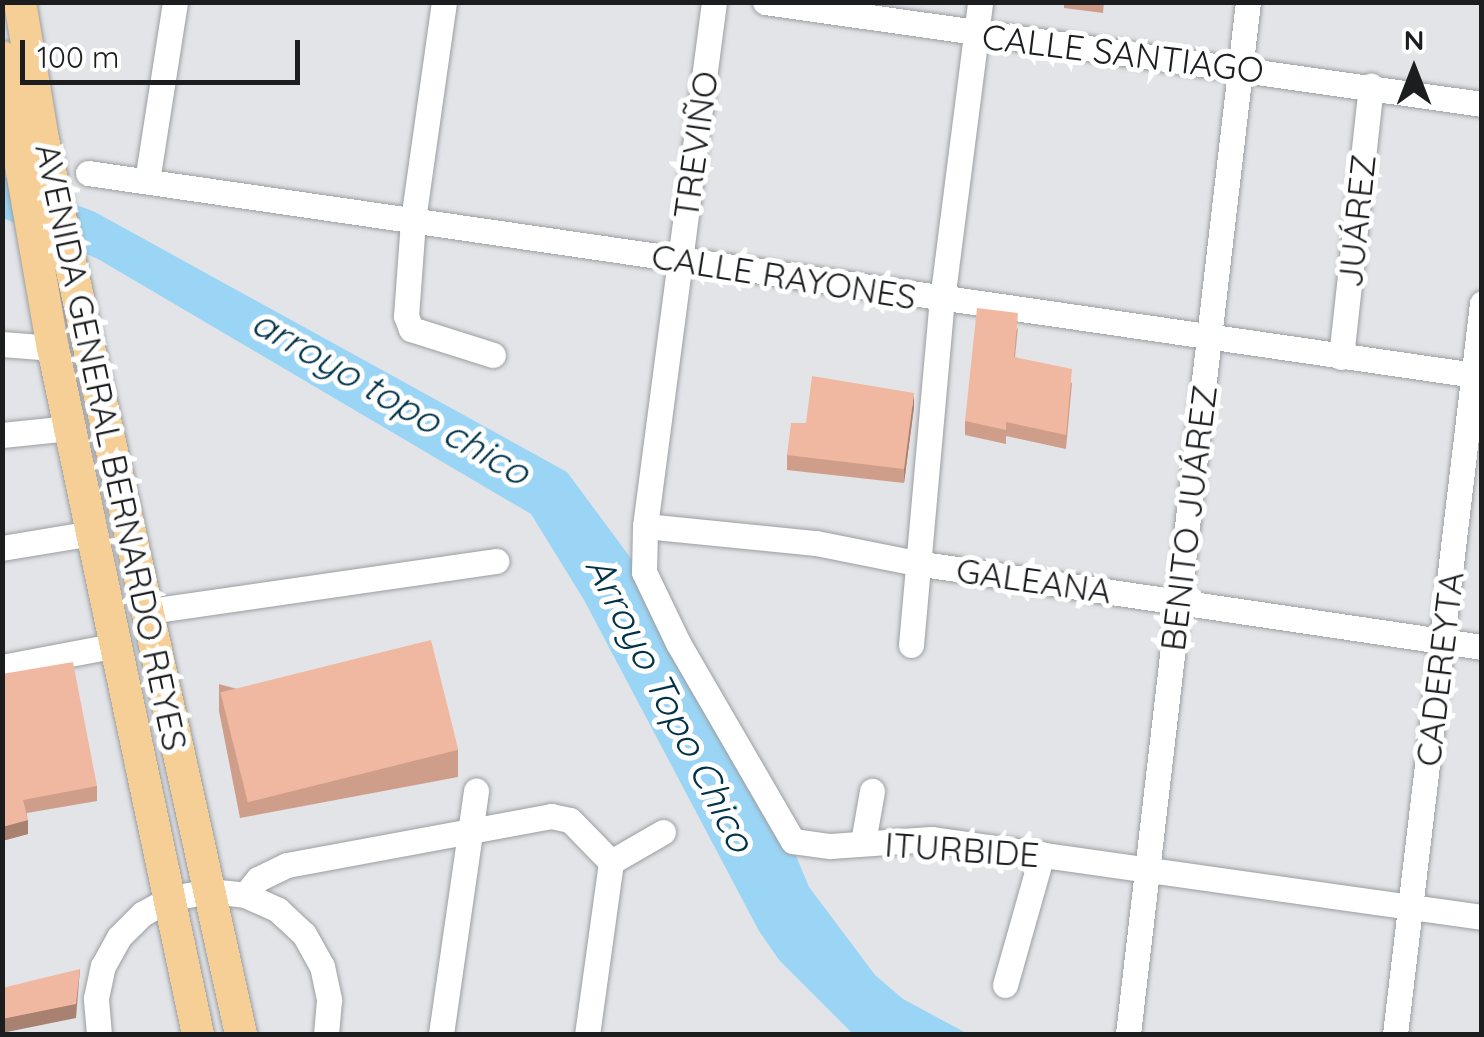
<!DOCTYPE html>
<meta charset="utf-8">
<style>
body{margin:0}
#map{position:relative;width:1484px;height:1037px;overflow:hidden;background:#e2e4e8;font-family:Quicksand,sans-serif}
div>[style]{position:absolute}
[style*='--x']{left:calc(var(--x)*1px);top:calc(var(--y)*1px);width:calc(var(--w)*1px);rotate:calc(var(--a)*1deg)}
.water>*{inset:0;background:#9bd5f5}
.roads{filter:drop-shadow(0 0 2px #9b9ea1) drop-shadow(0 0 2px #9b9ea1)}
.minor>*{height:25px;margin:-12.5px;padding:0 12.5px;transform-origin:12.5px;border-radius:12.5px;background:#fff}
.major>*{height:32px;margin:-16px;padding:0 16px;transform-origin:16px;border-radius:16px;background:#f6cf97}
.wall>*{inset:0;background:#cf9e8a}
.shaded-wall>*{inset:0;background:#a98171}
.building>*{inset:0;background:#f1b8a1;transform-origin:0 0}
span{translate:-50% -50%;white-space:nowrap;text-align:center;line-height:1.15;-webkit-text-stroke:10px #fff;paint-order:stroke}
.street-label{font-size:35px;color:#1c1d1f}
.water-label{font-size:38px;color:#003348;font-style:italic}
.frame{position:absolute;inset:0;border:5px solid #1c1d1f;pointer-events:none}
.north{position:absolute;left:1364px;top:20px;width:100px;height:100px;-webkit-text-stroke:8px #fff;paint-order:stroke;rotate:0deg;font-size:28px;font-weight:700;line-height:40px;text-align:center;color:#1c1d1f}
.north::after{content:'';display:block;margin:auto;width:35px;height:45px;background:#1c1d1f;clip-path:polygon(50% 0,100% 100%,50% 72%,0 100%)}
.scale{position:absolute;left:20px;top:40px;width:280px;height:45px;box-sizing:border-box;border:5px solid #1c1d1f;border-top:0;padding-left:12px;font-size:30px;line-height:35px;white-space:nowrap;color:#1c1d1f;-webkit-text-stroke:8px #fff;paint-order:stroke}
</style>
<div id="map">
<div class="water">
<i style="clip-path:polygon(2px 176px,95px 212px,567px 472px,644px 576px,785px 829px,809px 887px,875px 975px,903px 999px,968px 1034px,853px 1034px,779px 960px,759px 931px,584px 600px,531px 514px,98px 259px,3px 218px)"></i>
</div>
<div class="roads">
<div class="minor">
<i style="--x:444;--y:2;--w:221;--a:98.1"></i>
<i style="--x:413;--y:221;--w:95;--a:94.2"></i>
<i style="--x:406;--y:316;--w:14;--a:69"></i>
<i style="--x:411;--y:329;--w:86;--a:17.6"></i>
<i style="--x:714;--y:2;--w:529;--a:97.5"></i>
<i style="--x:645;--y:526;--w:46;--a:91.2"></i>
<i style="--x:644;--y:572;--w:79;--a:64.4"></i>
<i style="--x:678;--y:643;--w:229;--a:59.9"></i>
<i style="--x:793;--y:841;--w:37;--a:8"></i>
<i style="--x:830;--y:846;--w:101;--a:-4"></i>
<i style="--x:931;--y:839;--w:556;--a:8.06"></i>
<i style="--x:765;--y:2;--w:724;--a:8.1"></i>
<i style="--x:88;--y:173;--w:1409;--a:8.29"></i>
<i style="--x:147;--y:181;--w:181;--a:-81.1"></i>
<i style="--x:2;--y:344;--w:51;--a:4.5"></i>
<i style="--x:1341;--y:357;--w:273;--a:-83.7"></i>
<i style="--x:2;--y:435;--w:68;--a:-5.9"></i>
<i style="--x:645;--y:526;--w:172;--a:5.7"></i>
<i style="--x:816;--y:543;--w:102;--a:11.3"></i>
<i style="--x:916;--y:563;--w:572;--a:8.44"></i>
<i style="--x:2;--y:548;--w:92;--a:-9.4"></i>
<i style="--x:149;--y:611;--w:351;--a:-8.2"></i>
<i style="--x:911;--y:645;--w:346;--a:-84.9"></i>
<i style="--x:942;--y:300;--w:300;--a:-82.7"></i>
<i style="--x:2;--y:667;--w:117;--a:-10.8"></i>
<i style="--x:863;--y:842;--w:52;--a:-80"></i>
<i style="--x:611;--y:862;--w:60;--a:-30"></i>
<i style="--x:245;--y:895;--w:21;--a:-51"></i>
<i style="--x:258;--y:879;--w:32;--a:-26"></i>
<i style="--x:287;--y:865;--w:269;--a:-10.5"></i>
<i style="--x:551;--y:816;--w:19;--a:12"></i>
<i style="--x:570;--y:820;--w:59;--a:45.7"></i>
<i style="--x:611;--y:862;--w:174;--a:97.9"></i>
<i style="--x:1005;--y:985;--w:136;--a:-74.2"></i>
<i style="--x:99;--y:1034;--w:36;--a:-95"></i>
<i style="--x:96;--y:998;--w:33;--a:-78"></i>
<i style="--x:103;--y:966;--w:33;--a:-61"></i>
<i style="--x:119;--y:937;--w:33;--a:-45"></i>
<i style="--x:142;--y:914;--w:33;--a:-29"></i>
<i style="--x:171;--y:898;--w:39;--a:-10"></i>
<i style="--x:209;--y:891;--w:36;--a:6"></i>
<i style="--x:245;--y:895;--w:36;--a:24"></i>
<i style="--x:278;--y:910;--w:35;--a:43"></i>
<i style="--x:304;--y:934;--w:37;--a:61"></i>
<i style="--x:322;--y:966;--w:35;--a:78"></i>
<i style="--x:329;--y:1000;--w:34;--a:95"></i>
<i style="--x:441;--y:1034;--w:246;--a:-81.8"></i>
<i style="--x:1128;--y:1034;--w:1039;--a:-83.37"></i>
<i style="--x:1395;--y:1034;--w:736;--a:-83.21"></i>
</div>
<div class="major">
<i style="--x:20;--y:2;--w:139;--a:80.5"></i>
<i style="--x:43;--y:139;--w:917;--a:77.53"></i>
<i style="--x:2;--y:57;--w:295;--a:80.1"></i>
<i style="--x:53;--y:348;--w:701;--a:78.07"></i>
</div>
</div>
<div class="wall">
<i style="clip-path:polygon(1064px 2px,1104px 2px,1103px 13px,1064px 8px)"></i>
<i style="clip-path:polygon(1018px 327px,1015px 357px,1072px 383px,1066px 449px,1006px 436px,1006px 444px,965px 435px,965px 421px)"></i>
<i style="clip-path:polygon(914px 407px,904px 483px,787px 470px,787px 455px,806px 423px)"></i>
<i style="clip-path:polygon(2px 674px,97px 786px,97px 801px,27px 813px,28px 834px,2px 841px)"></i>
<i style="clip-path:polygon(219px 684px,458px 750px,458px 777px,240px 818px,219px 711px)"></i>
</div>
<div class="shaded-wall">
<i style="clip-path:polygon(914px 393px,914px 407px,904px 483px,904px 469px)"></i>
<i style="clip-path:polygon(28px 820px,28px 834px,2px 841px,2px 827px)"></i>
<i style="clip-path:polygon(80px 969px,76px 1018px,2px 1033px,2px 1019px)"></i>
</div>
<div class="building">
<i style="clip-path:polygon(977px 308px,1018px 313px,1014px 357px,1072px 369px,1066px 435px,1006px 422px,1006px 430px,965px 421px)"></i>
<i style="clip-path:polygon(812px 376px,914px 393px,904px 469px,787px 455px,791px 423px,806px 423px)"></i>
<i style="left:431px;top:640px;width:113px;height:217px;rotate:76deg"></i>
<i style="clip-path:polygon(73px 662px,97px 786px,23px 800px,28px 820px,2px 827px,2px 674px)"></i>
<i style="clip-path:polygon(80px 969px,76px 1004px,2px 1019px,2px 988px)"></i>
</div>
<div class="street-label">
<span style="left:1123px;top:53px;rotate:7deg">CALLE SANTIAGO</span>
<span style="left:695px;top:145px;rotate:-82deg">TREVIÑO</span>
<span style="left:1356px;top:221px;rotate:-84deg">JUÁREZ</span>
<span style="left:784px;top:276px;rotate:9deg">CALLE RAYONES</span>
<span style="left:112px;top:447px;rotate:78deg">AVENIDA GENERAL BERNARDO REYES</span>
<span style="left:1188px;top:518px;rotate:-83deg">BENITO JUÁREZ</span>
<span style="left:1034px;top:580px;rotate:8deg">GALEANA</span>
<span style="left:1439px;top:669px;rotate:-83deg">CADEREYTA</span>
<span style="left:962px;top:849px;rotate:4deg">ITURBIDE</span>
</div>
<div class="water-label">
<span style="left:391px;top:397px;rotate:30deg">arroyo topo chico</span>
<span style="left:670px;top:704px;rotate:63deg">Arroyo Topo Chico</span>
</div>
<div class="frame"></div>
<div class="north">N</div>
<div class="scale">100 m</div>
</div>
